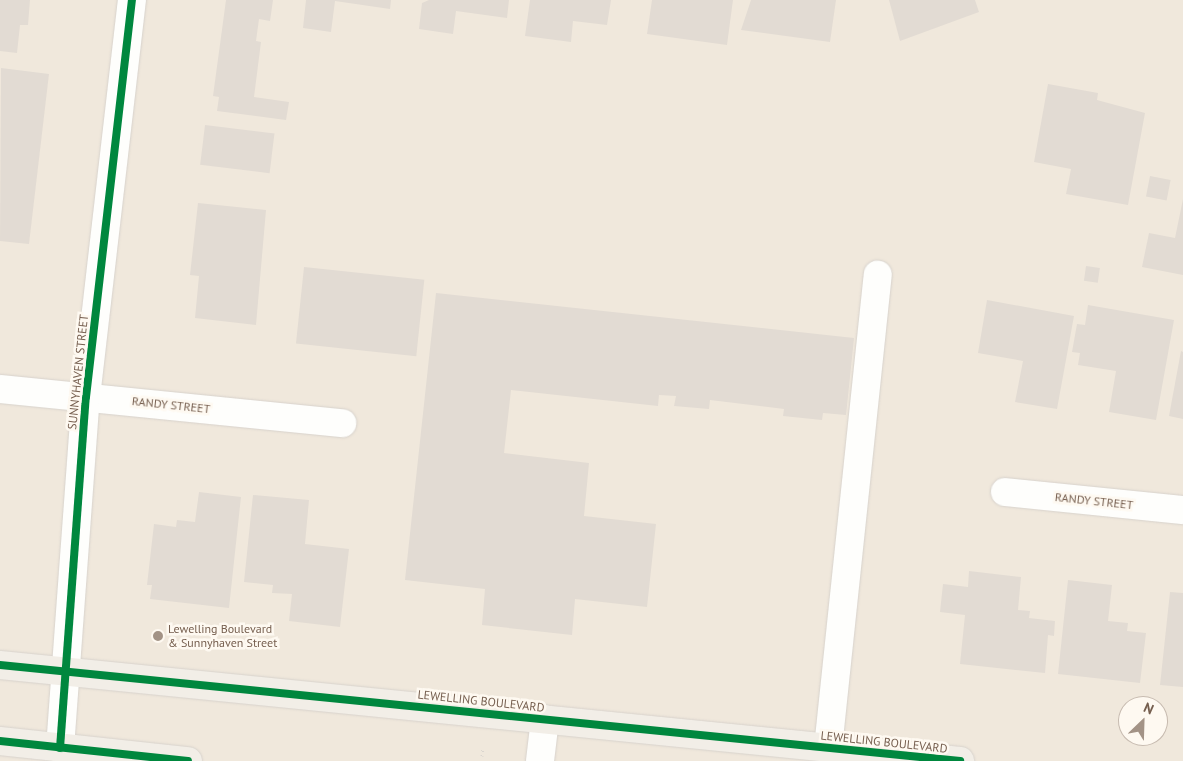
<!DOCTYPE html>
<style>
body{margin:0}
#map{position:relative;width:1183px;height:761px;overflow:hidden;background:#f8f5ee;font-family:"PT Sans",sans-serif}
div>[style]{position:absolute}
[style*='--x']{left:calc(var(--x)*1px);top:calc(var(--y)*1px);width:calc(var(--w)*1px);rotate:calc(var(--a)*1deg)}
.residential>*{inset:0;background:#f0e8dc}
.building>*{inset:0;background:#e2dbd3;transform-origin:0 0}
.path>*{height:3px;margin-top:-1.5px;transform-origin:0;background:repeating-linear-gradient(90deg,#dad5cf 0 1px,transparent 0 5px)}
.roads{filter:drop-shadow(0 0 1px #d7d2cc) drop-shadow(0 0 1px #d7d2cc)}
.minor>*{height:28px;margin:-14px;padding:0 14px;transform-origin:14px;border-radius:14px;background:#fefefc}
.major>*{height:28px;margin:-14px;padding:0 14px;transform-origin:14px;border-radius:14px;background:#f2eee7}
.cycleway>*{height:8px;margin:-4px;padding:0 4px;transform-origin:4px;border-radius:4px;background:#00873e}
.dots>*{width:14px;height:14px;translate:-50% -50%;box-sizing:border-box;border:2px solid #fef9f1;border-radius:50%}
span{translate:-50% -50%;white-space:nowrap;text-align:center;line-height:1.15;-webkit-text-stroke:5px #fef9f1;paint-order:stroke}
.street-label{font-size:12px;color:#755e4e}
.poi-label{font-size:12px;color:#755e4e}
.left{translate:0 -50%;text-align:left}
.north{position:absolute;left:1118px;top:696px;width:50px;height:50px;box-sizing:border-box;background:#fef9f1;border:1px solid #c7bbb0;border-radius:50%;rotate:24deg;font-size:14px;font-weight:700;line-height:20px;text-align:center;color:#755e4e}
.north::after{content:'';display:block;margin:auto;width:18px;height:22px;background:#a39386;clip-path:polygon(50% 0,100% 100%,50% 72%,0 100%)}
</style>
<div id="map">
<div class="residential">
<i style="clip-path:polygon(evenodd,0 0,1183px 0,1183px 761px,0 761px,0 0,1128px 706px,1158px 706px,1158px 736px,1128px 736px,1128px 706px)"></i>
</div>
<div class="building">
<i style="clip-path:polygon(0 0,30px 0,28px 25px,20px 25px,17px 53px,0 51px)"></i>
<i style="clip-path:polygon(226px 0,273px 0,270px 21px,259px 19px,256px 41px,261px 42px,254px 97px,289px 102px,286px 120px,217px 111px,219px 97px,213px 96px)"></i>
<i style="clip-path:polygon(306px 0,391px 0,390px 9px,335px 1px,331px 32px,303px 28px)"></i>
<i style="clip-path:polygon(429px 0,509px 0,507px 18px,456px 11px,453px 34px,419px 29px,422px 3px)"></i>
<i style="clip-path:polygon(530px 0,611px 0,607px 25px,573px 21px,571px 42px,525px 36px)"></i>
<i style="clip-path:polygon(652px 0,733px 0,727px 45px,647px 34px)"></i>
<i style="clip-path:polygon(751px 0,836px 0,830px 42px,741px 30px)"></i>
<i style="clip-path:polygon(889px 0,975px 0,979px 12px,900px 41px)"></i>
<i style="clip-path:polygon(1px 68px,49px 74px,29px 244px,0 241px)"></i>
<i style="clip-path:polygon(1048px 84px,1098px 93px,1097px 100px,1145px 113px,1128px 205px,1066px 194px,1071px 169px,1034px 162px)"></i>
<i style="left:205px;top:125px;width:70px;height:40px;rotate:7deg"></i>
<i style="left:1150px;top:176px;width:21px;height:21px;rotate:11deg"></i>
<i style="clip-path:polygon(1183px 199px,1183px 275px,1142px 267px,1149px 233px,1175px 238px)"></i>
<i style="clip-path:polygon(198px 203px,266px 210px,256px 325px,195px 318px,199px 276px,190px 275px)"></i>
<i style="left:1086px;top:266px;width:14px;height:15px;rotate:8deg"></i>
<i style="left:304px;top:267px;width:121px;height:77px;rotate:6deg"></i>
<i style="clip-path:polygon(436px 293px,854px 338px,846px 415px,823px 413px,822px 420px,783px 416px,784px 409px,710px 400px,709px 409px,674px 406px,676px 396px,659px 395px,658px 406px,511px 390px,504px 453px,589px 463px,584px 516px,656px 524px,647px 607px,575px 599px,572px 635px,482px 625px,485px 589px,405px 580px)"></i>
<i style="clip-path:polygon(987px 300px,1074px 316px,1057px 409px,1015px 402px,1023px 361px,978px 353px)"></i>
<i style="clip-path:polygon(1088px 305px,1174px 320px,1156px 420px,1109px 412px,1116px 371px,1078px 365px,1080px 353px,1072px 352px,1077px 324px,1085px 325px)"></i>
<i style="clip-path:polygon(1181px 351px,1183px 352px,1183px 419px,1169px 416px)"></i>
<i style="clip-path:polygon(199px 492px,241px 497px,229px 608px,150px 599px,152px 585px,147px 585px,154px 524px,176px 527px,177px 520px,195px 522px)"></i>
<i style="clip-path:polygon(253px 495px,309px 500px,305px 544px,349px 549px,340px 627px,289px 621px,292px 594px,272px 593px,273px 585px,244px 582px)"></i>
<i style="clip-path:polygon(969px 571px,1021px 577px,1018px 610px,1030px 611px,1029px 618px,1055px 621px,1054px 636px,1048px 635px,1045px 673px,960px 664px,965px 615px,940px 612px,943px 584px,968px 587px)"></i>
<i style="clip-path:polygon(1068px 580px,1112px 585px,1108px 621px,1128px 623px,1127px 631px,1146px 633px,1140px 683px,1058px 674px)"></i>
<i style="clip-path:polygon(1170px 592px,1183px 593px,1183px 687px,1160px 685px)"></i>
</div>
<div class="path">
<i style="--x:482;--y:756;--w:9;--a:-84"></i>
</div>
<div class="roads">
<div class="minor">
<i style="--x:0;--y:389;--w:344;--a:5.7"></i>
<i style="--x:1005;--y:492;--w:179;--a:5.8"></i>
<i style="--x:60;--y:748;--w:352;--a:-85.8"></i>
<i style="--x:86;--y:397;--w:400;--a:-83.4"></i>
<i style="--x:828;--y:748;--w:476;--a:-84"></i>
<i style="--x:540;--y:761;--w:42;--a:-83.2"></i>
</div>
<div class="major">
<i style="--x:0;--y:665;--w:965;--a:5.71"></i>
<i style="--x:0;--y:741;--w:189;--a:6.1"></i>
</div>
</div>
<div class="cycleway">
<i style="--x:0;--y:665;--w:965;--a:5.71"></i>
<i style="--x:0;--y:741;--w:189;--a:6.1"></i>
<i style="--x:60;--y:748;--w:352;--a:-85.8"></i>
<i style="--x:86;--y:397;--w:400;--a:-83.4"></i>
</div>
<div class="dots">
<i style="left:158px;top:636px;background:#a39386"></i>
</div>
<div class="street-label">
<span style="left:78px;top:372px;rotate:-84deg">SUNNYHAVEN STREET</span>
<span style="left:171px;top:405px;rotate:6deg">RANDY STREET</span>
<span style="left:1094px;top:501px;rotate:6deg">RANDY STREET</span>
<span style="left:481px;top:701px;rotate:6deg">LEWELLING BOULEVARD</span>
<span style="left:884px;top:742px;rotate:6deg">LEWELLING BOULEVARD</span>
</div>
<div class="poi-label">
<span class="left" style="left:168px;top:636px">Lewelling Boulevard<br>&amp; Sunnyhaven Street</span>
</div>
<div class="north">N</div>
</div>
